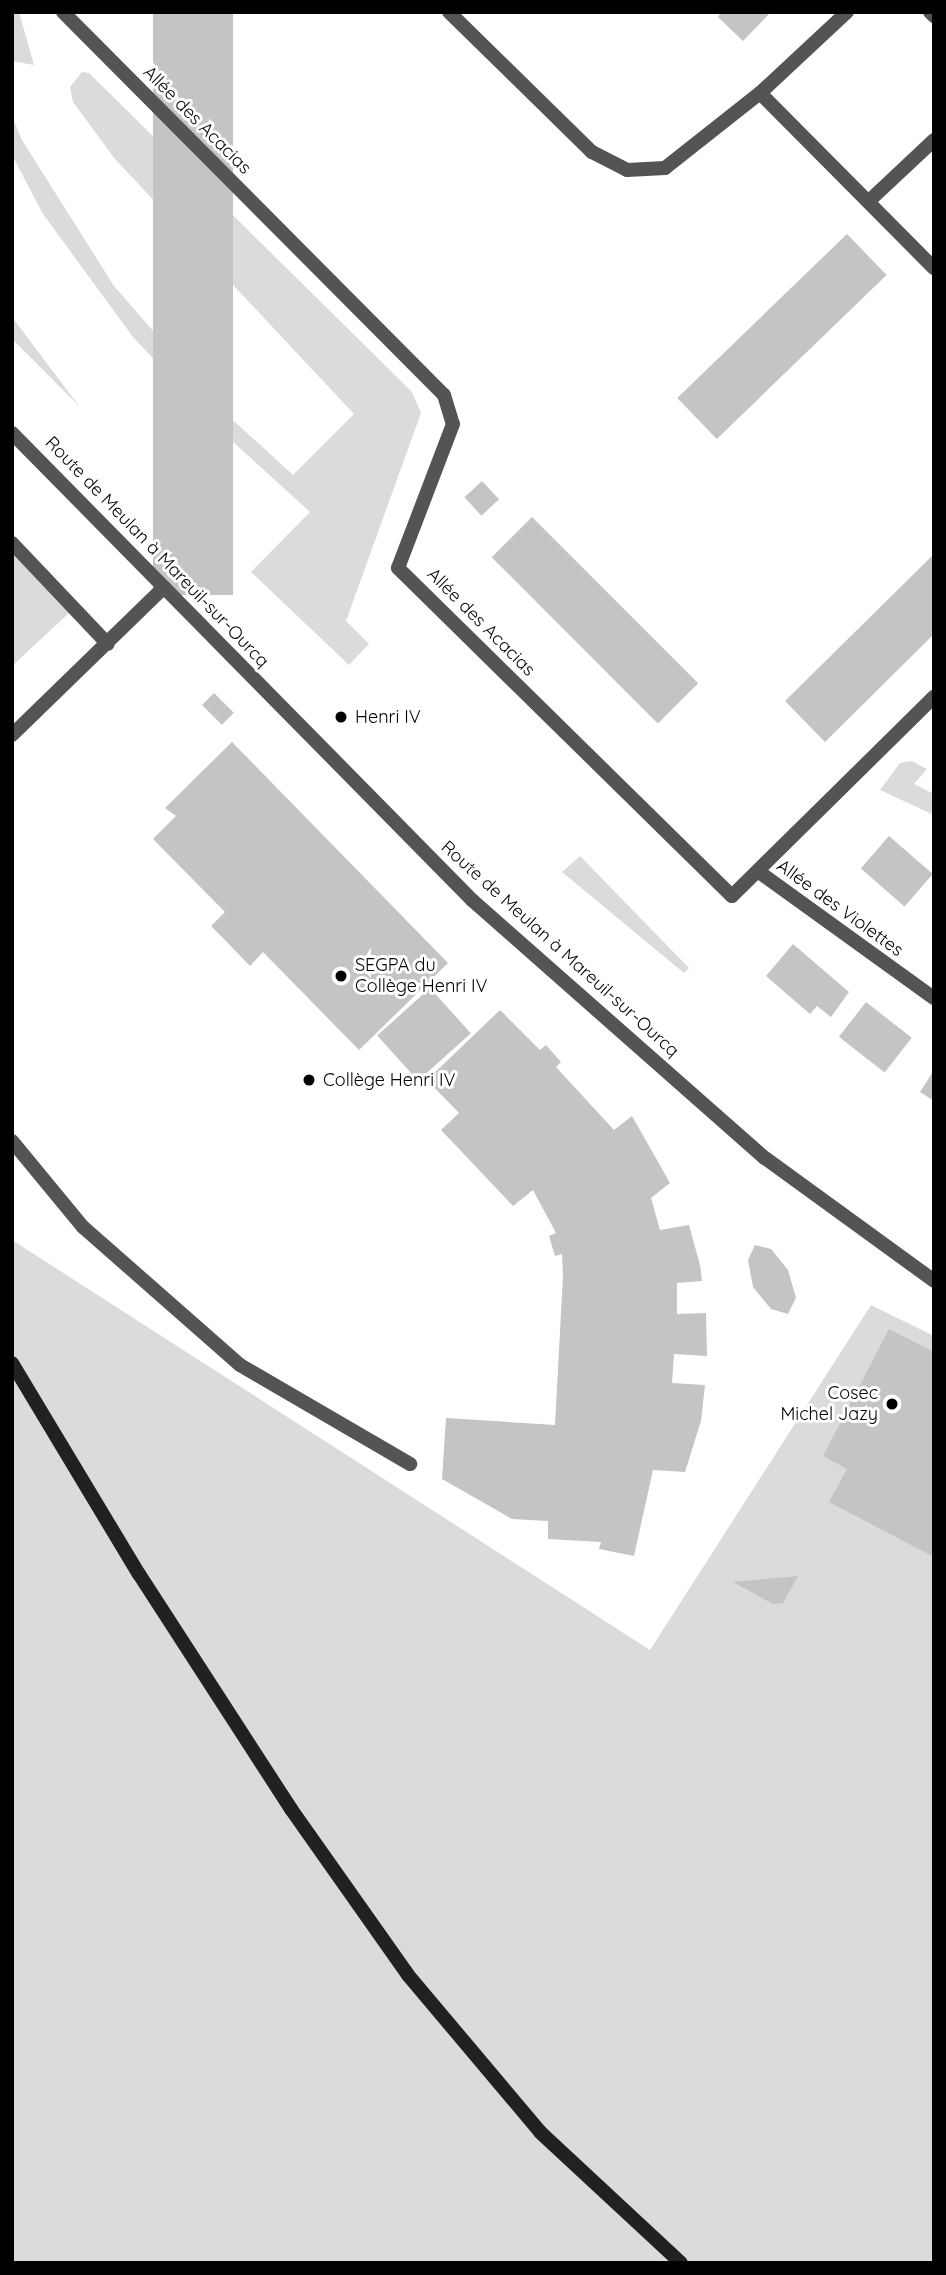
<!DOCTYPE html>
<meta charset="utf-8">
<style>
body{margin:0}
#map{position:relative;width:946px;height:2275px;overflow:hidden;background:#fff;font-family:Quicksand,sans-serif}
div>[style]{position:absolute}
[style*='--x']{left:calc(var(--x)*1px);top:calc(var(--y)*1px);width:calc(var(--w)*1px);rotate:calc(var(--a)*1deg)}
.green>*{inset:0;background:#dbdbdb}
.building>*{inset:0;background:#c4c4c4;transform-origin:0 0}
.lane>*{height:14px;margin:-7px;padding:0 7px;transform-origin:7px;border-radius:7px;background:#545454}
.street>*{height:14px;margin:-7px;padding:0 7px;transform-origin:7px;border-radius:7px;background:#545454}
.secondary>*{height:14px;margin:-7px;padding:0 7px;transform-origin:7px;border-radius:7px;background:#212121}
.dots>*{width:19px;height:19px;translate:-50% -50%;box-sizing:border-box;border:4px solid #fff;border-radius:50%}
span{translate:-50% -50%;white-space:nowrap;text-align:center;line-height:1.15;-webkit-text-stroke:6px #fff;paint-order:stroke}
.street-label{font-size:18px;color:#000}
.poi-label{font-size:18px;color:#000}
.left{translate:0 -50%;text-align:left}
.right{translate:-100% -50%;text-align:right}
.frame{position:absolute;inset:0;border:14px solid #000;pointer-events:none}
</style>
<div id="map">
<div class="green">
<i style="clip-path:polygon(12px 12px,19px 12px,34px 65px,12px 61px)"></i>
<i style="clip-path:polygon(82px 72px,89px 73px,412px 392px,421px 413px,346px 621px,369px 644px,349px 665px,251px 572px,310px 512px,220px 430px,133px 337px,43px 214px,12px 155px,12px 116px,22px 140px,114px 286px,223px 411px,293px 475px,354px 414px,115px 159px,73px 102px,70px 87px)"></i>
<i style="clip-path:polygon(12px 317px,79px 406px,12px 339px)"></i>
<i style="clip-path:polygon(12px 553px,69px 613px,12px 666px)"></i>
<i style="clip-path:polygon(912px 761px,927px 769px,914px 784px,934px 794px,934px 815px,880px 790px,900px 763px)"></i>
<i style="clip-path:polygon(580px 856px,689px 968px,684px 973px,562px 872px)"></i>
<i style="clip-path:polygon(12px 1240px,650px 1650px,871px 1305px,934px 1336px,934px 2263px,12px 2263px)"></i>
</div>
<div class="building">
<i style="left:153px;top:12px;width:80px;height:583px"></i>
<i style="clip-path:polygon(721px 12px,771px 12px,743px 41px,718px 17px)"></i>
<i style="left:847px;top:234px;width:57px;height:236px;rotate:46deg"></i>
<i style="left:482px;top:481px;width:25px;height:24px;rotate:47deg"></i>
<i style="left:532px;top:517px;width:235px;height:57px;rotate:45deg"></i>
<i style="clip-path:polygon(934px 554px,934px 634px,825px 742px,785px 701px)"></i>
<i style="left:214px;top:693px;width:28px;height:17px;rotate:45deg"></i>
<i style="clip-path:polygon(232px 742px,448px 963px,359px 1050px,263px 952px,250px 966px,223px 938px,211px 926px,225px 912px,153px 839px,176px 816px,165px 808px)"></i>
<i style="left:889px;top:836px;width:58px;height:43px;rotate:41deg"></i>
<i style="clip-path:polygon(793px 944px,849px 992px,831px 1017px,817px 1006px,810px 1014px,766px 976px)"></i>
<i style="left:430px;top:988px;width:61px;height:71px;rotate:48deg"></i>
<i style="left:866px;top:1002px;width:58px;height:44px;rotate:38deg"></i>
<i style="clip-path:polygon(500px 1010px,540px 1050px,546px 1045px,561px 1062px,556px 1067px,614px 1130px,632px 1116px,670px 1183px,651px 1198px,660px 1230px,689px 1225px,700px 1265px,702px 1281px,677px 1283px,677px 1314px,706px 1313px,707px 1356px,674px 1354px,672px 1383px,705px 1385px,701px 1421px,685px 1472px,653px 1470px,634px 1556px,599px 1549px,601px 1542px,548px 1539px,548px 1521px,512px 1519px,442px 1479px,446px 1418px,555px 1425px,563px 1275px,562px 1254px,555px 1256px,549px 1236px,556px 1233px,533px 1190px,513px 1206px,441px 1130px,459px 1113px,427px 1080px)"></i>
<i style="clip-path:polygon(934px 1070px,934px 1101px,920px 1092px)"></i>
<i style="clip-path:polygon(755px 1245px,771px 1249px,788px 1270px,796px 1298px,788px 1314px,771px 1309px,753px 1287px,748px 1260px)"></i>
<i style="clip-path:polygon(889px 1329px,934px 1352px,934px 1557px,829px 1502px,847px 1469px,823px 1456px)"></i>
<i style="clip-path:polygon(798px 1576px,783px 1603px,773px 1604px,733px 1582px)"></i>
</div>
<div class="lane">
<i style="--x:12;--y:543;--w:139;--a:46.5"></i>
<i style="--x:12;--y:735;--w:212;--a:-44.2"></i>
<i style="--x:12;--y:1141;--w:112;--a:50.5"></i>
<i style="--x:83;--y:1227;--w:209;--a:41.3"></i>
<i style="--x:240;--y:1365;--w:197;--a:30.2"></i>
</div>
<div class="street">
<i style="--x:63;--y:12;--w:540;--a:45.15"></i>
<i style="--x:444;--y:395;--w:30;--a:73"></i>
<i style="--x:453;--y:424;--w:154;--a:110.9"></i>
<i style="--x:398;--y:568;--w:468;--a:44.5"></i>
<i style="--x:732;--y:896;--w:284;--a:-44.6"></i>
<i style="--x:449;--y:12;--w:200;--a:44.4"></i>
<i style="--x:592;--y:152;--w:39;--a:27"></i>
<i style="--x:627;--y:170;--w:38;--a:-3"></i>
<i style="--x:665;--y:168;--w:121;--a:-38.3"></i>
<i style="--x:847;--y:12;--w:119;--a:137"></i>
<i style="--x:760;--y:93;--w:247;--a:45.2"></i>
<i style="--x:930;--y:12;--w:6;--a:45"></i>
<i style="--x:869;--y:201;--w:89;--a:-43.2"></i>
<i style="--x:12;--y:433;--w:656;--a:45.43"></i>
<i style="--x:472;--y:900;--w:390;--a:41.4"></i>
<i style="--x:765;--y:1158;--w:209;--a:36"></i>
<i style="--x:759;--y:872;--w:216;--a:35.8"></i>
</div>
<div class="secondary">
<i style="--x:12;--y:1363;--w:246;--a:59"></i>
<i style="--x:139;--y:1574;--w:280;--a:57.1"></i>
<i style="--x:291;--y:1809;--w:203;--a:54.8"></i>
<i style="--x:408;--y:1975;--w:205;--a:49.9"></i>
<i style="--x:540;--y:2132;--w:192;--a:42.9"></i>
</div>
<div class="dots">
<i style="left:341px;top:717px;background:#000"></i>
<i style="left:341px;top:976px;background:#000"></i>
<i style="left:309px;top:1080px;background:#000"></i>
<i style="left:892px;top:1404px;background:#000"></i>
</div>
<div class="street-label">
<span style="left:197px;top:120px;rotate:45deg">Allée des Acacias</span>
<span style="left:157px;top:552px;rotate:46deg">Route de Meulan à Mareuil-sur-Ourcq</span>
<span style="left:481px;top:622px;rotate:45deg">Allée des Acacias</span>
<span style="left:840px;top:908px;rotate:36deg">Allée des Violettes</span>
<span style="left:560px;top:949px;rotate:42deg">Route de Meulan à Mareuil-sur-Ourcq</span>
</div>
<div class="poi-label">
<span class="left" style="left:355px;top:717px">Henri IV</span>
<span class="left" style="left:355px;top:976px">SEGPA du<br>Collège Henri IV</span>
<span class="left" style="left:323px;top:1080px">Collège Henri IV</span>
<span class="right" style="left:878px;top:1404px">Cosec<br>Michel Jazy</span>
</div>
<div class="frame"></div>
</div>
